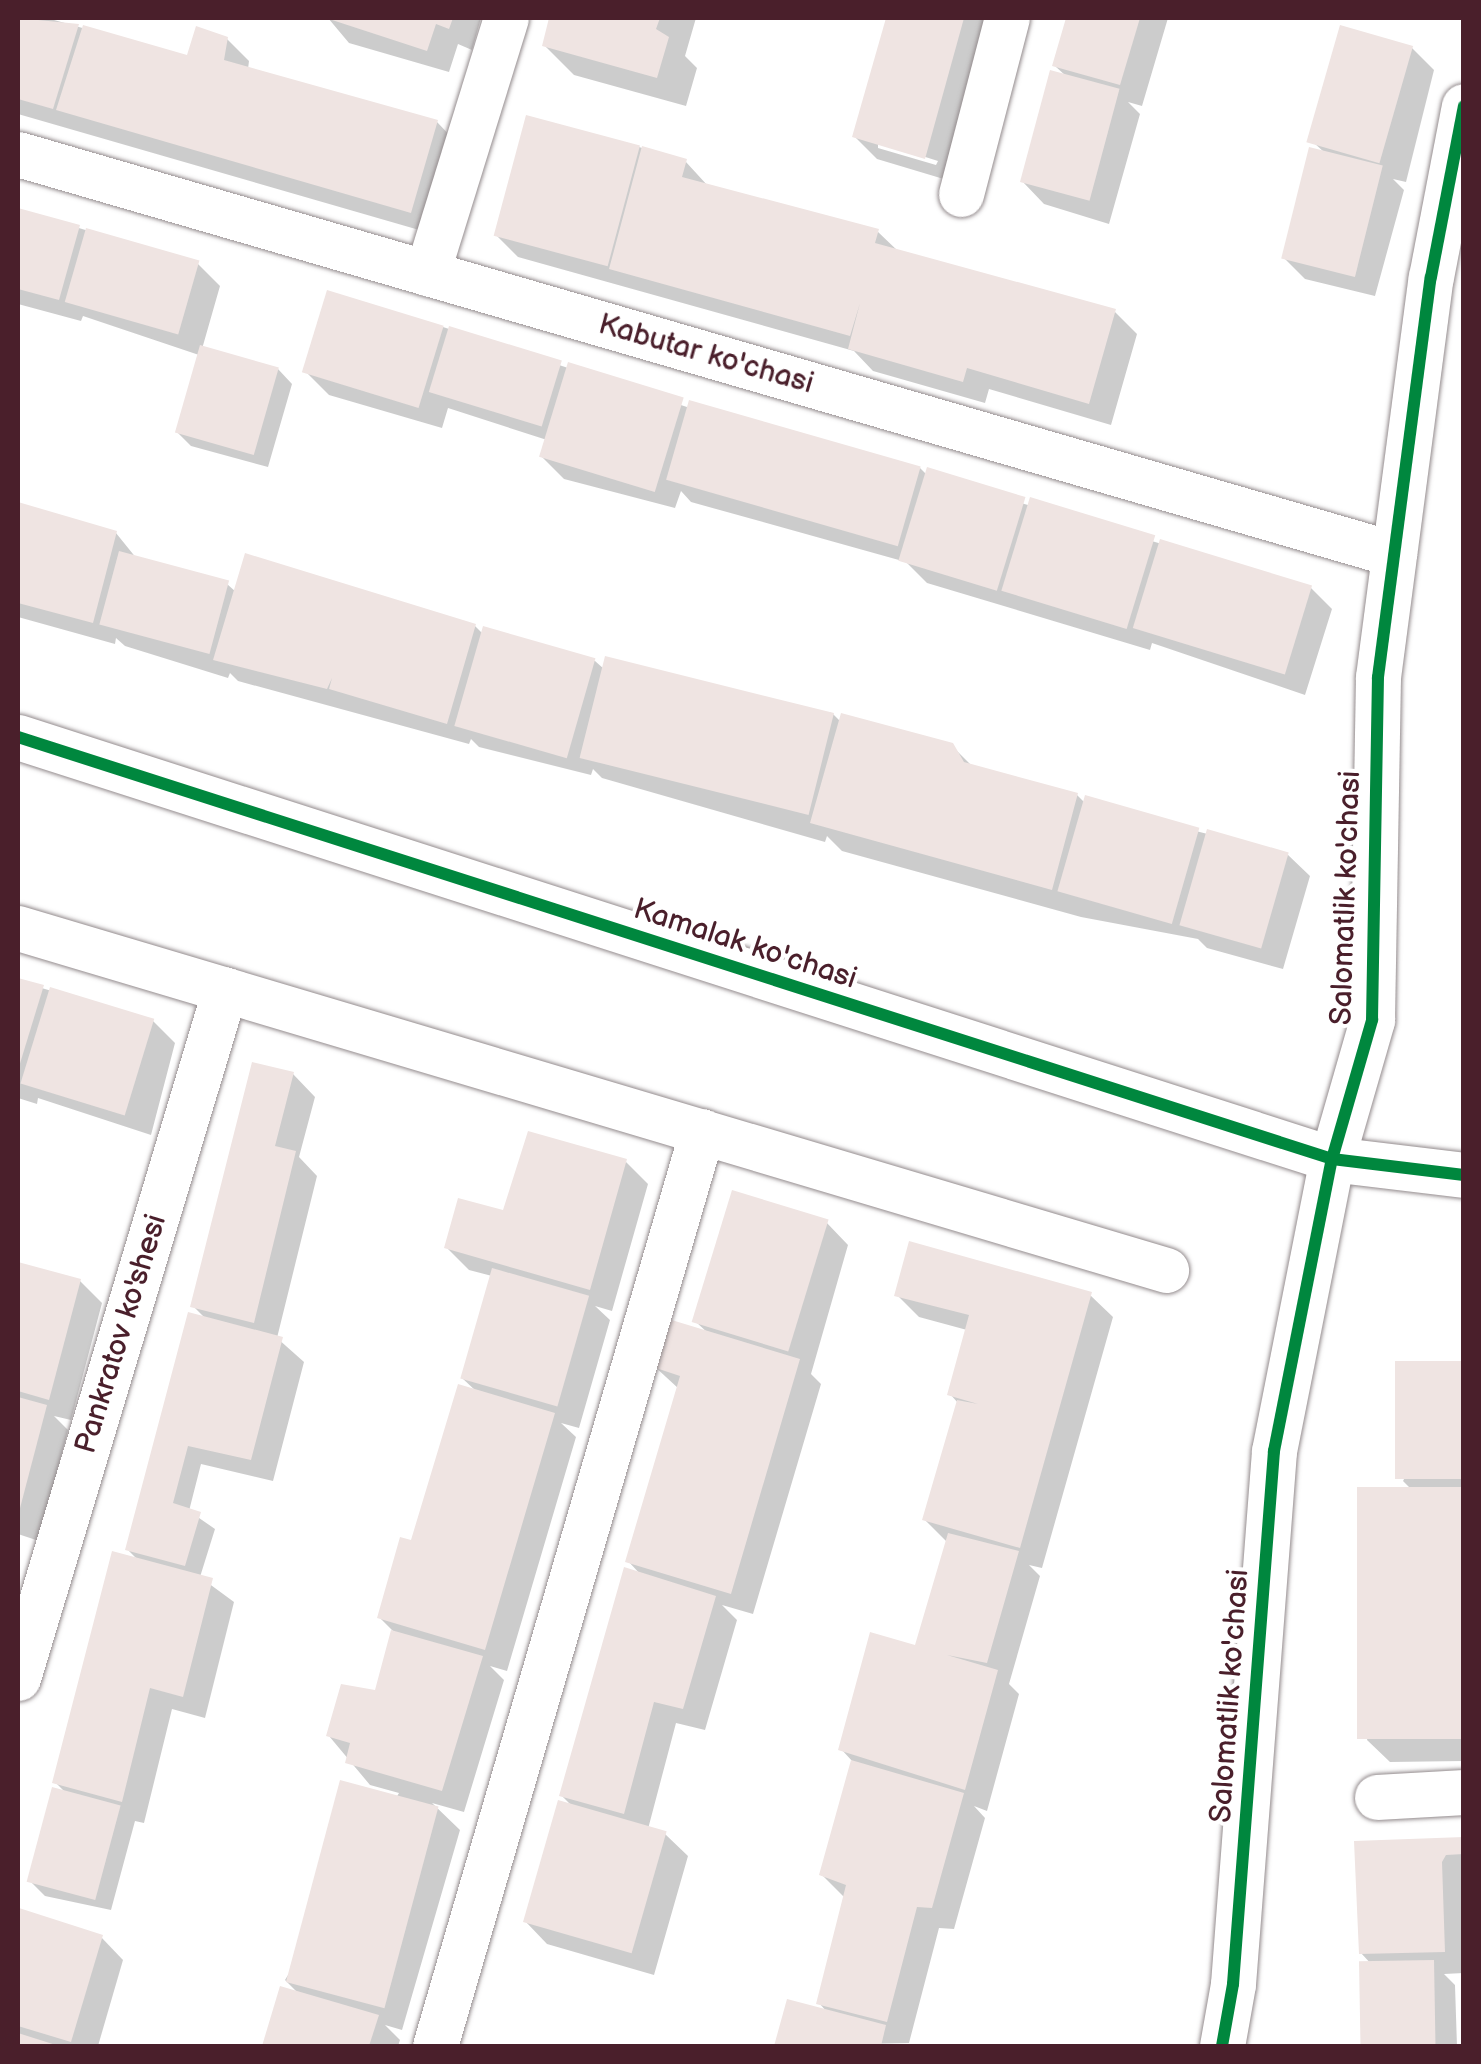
<!DOCTYPE html>
<style>
body{margin:0}
#map{position:relative;width:1481px;height:2064px;overflow:hidden;background:#fff;font-family:"Balsamiq Sans",sans-serif}
div>[style]{position:absolute}
[style*='--x']{left:calc(var(--x)*1px);top:calc(var(--y)*1px);width:calc(var(--w)*1px);rotate:calc(var(--a)*1deg)}
.shadow>*{inset:0;background:#0003}
.building>*{inset:0;background:#efe4e2;transform-origin:0 0}
.roads{filter:drop-shadow(0 0 2px #948c8e) drop-shadow(0 0 2px #948c8e)}
.street>*{height:45px;margin:-22.5px;padding:0 22.5px;transform-origin:22.5px;border-radius:22.5px;background:#fff}
.cycleway>*{height:12px;margin:-6px;padding:0 6px;transform-origin:6px;border-radius:6px;background:#00873e}
span{translate:-50% -50%;white-space:nowrap;text-align:center;line-height:1.15;-webkit-text-stroke:8px #fff;paint-order:stroke}
.street-label{font-size:30px;color:#4a1f2b}
.frame{position:absolute;inset:0;border:20px solid #4a1f2b;pointer-events:none}
</style>
<div id="map">
<div class="shadow">
<i style="clip-path:polygon(18px 18px,47px 18px,189px 58px,227px 39px,249px 61px,248px 69px,437px 122px,459px 145px,433px 234px,18px 114px)"></i>
<i style="clip-path:polygon(328px 18px,481px 18px,472px 50px,458px 44px,449px 72px,349px 43px)"></i>
<i style="clip-path:polygon(552px 18px,696px 18px,685px 56px,697px 68px,686px 106px,574px 75px,545px 46px)"></i>
<i style="clip-path:polygon(evenodd,888px 18px,992px 18px,947px 180px,877px 159px,855px 137px,888px 18px,878px 142px,938px 161px,936px 165px,878px 148px,878px 142px)"></i>
<i style="clip-path:polygon(1069px 18px,1168px 18px,1142px 106px,1128px 102px,1140px 114px,1109px 224px,1044px 204px,1022px 181px,1067px 77px,1055px 66px)"></i>
<i style="clip-path:polygon(1412px 48px,1434px 70px,1406px 182px,1393px 179px,1404px 190px,1375px 296px,1305px 279px,1283px 257px,1325px 153px,1313px 142px)"></i>
<i style="clip-path:polygon(639px 147px,686px 162px,708px 186px,877px 231px,899px 252px,1115px 312px,1137px 334px,1111px 425px,989px 389px,985px 403px,873px 371px,854px 351px,518px 257px,496px 235px)"></i>
<i style="clip-path:polygon(18px 210px,197px 263px,220px 286px,202px 349px,278px 369px,292px 384px,268px 467px,191px 446px,176px 431px,199px 355px,83px 316px,81px 321px,18px 304px)"></i>
<i style="clip-path:polygon(443px 327px,690px 408px,920px 468px,928px 476px,1310px 587px,1332px 609px,1305px 695px,1152px 643px,1150px 650px,927px 583px,906px 562px,691px 502px,681px 491px,675px 508px,564px 479px,542px 457px,547px 440px,448px 408px,442px 428px,329px 395px,307px 373px)"></i>
<i style="clip-path:polygon(18px 505px,116px 533px,137px 559px,227px 584px,236px 592px,475px 626px,483px 634px,595px 661px,604px 669px,832px 713px,841px 722px,951px 745px,974px 768px,1077px 795px,1085px 803px,1287px 854px,1310px 876px,1283px 969px,1207px 948px,1198px 939px,1081px 917px,842px 851px,827px 836px,825px 842px,602px 778px,593px 769px,591px 775px,479px 747px,471px 739px,469px 744px,238px 681px,230px 673px,228px 678px,125px 646px,116px 638px,115px 644px,18px 617px)"></i>
<i style="clip-path:polygon(18px 981px,153px 1021px,175px 1043px,151px 1135px,38px 1098px,37px 1104px,18px 1098px)"></i>
<i style="clip-path:polygon(293px 1074px,315px 1097px,299px 1157px,317px 1176px,277px 1338px,304px 1362px,273px 1481px,201px 1464px,189px 1511px,215px 1529px,200px 1577px,234px 1602px,205px 1718px,172px 1709px,144px 1823px,135px 1821px,111px 1910px,45px 1896px,30px 1881px,66px 1793px,55px 1782px,139px 1561px,128px 1550px,206px 1319px,193px 1306px)"></i>
<i style="clip-path:polygon(626px 1162px,648px 1184px,612px 1311px,595px 1306px,610px 1320px,579px 1428px,561px 1423px,576px 1437px,507px 1671px,490px 1666px,504px 1680px,464px 1812px,432px 1803px,460px 1830px,402px 2030px,385px 2025px,400px 2040px,398px 2046px,265px 2046px,282px 1989px,299px 1994px,285px 1980px,399px 1793px,370px 1785px,329px 1736px,377px 1693px,393px 1631px,379px 1617px,477px 1392px,462px 1378px,492px 1276px,469px 1270px,447px 1248px,504px 1213px)"></i>
<i style="clip-path:polygon(826px 1222px,848px 1245px,811px 1374px,821px 1384px,753px 1614px,722px 1605px,737px 1620px,705px 1730px,676px 1723px,648px 1829px,665px 1834px,688px 1856px,654px 1975px,547px 1944px,525px 1921px,573px 1807px,561px 1795px,641px 1575px,628px 1561px,679px 1389px,653px 1365px,709px 1334px,696px 1322px)"></i>
<i style="clip-path:polygon(18px 1265px,80px 1281px,102px 1303px,71px 1420px,54px 1416px,68px 1430px,39px 1541px,18px 1534px)"></i>
<i style="clip-path:polygon(897px 1295px,1090px 1295px,1113px 1317px,1042px 1568px,1029px 1565px,1040px 1576px,1009px 1684px,1019px 1694px,987px 1811px,974px 1806px,985px 1818px,954px 1929px,939px 1928px,909px 2043px,776px 2046px,789px 2002px,828px 2013px,819px 2003px,844px 1897px,822px 1875px,853px 1762px,841px 1749px,917px 1648px,948px 1543px,924px 1519px,958px 1403px,950px 1394px,967px 1330px,919px 1317px)"></i>
<i style="clip-path:polygon(1464px 1363px,1464px 1761px,1390px 1762px,1367px 1740px,1413px 1491px,1403px 1481px)"></i>
<i style="clip-path:polygon(1464px 1839px,1464px 1973px,1444px 1974px,1455px 1985px,1457px 2046px,1365px 2046px,1362px 1965px,1372px 1965px,1361px 1953px,1357px 1843px)"></i>
<i style="clip-path:polygon(20px 1912px,101px 1937px,123px 1960px,98px 2046px,18px 2046px)"></i>
</div>
<div class="building">
<i style="clip-path:polygon(18px 18px,79px 24px,53px 109px,18px 99px)"></i>
<i style="clip-path:polygon(326px 18px,453px 18px,449px 29px,436px 24px,427px 51px)"></i>
<i style="clip-path:polygon(549px 18px,660px 18px,656px 29px,669px 37px,657px 78px,542px 46px)"></i>
<i style="clip-path:polygon(886px 18px,964px 18px,925px 159px,852px 137px)"></i>
<i style="clip-path:polygon(1066px 18px,1140px 18px,1120px 85px,1052px 66px)"></i>
<i style="clip-path:polygon(83px 25px,187px 55px,196px 26px,228px 37px,224px 60px,438px 120px,411px 213px,56px 110px)"></i>
<i style="left:1340px;top:25px;width:76px;height:122px;rotate:16deg"></i>
<i style="left:1050px;top:70px;width:72px;height:116px;rotate:15deg"></i>
<i style="left:526px;top:115px;width:118px;height:125px;rotate:15deg"></i>
<i style="clip-path:polygon(642px 146px,687px 159px,682px 177px,879px 229px,875px 243px,1116px 309px,1089px 404px,967px 368px,963px 382px,848px 349px,860px 303px,850px 336px,609px 269px)"></i>
<i style="left:1309px;top:147px;width:76px;height:115px;rotate:14deg"></i>
<i style="clip-path:polygon(18px 208px,80px 225px,59px 300px,18px 289px)"></i>
<i style="left:86px;top:228px;width:118px;height:77px;rotate:16deg"></i>
<i style="left:327px;top:290px;width:122px;height:86px;rotate:17deg"></i>
<i style="left:449px;top:326px;width:118px;height:69px;rotate:17deg"></i>
<i style="left:200px;top:345px;width:82px;height:91px;rotate:16deg"></i>
<i style="left:568px;top:362px;width:121px;height:99px;rotate:17deg"></i>
<i style="left:689px;top:400px;width:241px;height:83px;rotate:16deg"></i>
<i style="left:927px;top:467px;width:103px;height:98px;rotate:17deg"></i>
<i style="left:1030px;top:497px;width:131px;height:98px;rotate:17deg"></i>
<i style="clip-path:polygon(18px 502px,117px 531px,93px 623px,18px 603px)"></i>
<i style="left:1160px;top:539px;width:159px;height:93px;rotate:17deg"></i>
<i style="left:119px;top:551px;width:114px;height:76px;rotate:15deg"></i>
<i style="clip-path:polygon(245px 553px,476px 624px,447px 724px,329px 689px,332px 678px,327px 689px,213px 660px)"></i>
<i style="left:483px;top:626px;width:117px;height:104px;rotate:16deg"></i>
<i style="left:605px;top:656px;width:236px;height:105px;rotate:14deg"></i>
<i style="clip-path:polygon(841px 713px,953px 743px,964px 762px,1078px 793px,1052px 890px,810px 823px)"></i>
<i style="left:1085px;top:795px;width:119px;height:100px;rotate:16deg"></i>
<i style="left:1207px;top:829px;width:85px;height:100px;rotate:16deg"></i>
<i style="clip-path:polygon(18px 978px,44px 985px,18px 1070px)"></i>
<i style="left:50px;top:987px;width:109px;height:101px;rotate:17deg"></i>
<i style="clip-path:polygon(252px 1062px,294px 1072px,275px 1146px,296px 1151px,254px 1323px,190px 1307px)"></i>
<i style="clip-path:polygon(528px 1131px,627px 1159px,590px 1290px,444px 1248px,458px 1198px,503px 1210px)"></i>
<i style="left:732px;top:1190px;width:101px;height:138px;rotate:17deg"></i>
<i style="clip-path:polygon(909px 1241px,1092px 1292px,1020px 1548px,922px 1520px,957px 1400px,978px 1404px,947px 1395px,969px 1315px,894px 1296px)"></i>
<i style="clip-path:polygon(18px 1262px,81px 1279px,49px 1400px,18px 1391px)"></i>
<i style="left:492px;top:1268px;width:101px;height:115px;rotate:16deg"></i>
<i style="clip-path:polygon(188px 1312px,283px 1337px,251px 1460px,188px 1446px,173px 1503px,201px 1512px,185px 1566px,125px 1550px)"></i>
<i style="clip-path:polygon(665px 1318px,800px 1359px,731px 1594px,625px 1562px,680px 1376px,650px 1366px)"></i>
<i style="left:1464px;top:1361px;width:118px;height:69px;rotate:90deg"></i>
<i style="clip-path:polygon(458px 1384px,555px 1413px,485px 1650px,377px 1618px,400px 1537px,411px 1540px)"></i>
<i style="clip-path:polygon(18px 1397px,47px 1405px,19px 1512px,18px 1512px)"></i>
<i style="left:1464px;top:1487px;width:252px;height:107px;rotate:90deg"></i>
<i style="clip-path:polygon(948px 1533px,1019px 1551px,987px 1663px,947px 1655px,998px 1670px,965px 1790px,838px 1750px,870px 1632px,915px 1645px)"></i>
<i style="clip-path:polygon(112px 1551px,213px 1578px,183px 1697px,150px 1688px,122px 1802px,52px 1783px)"></i>
<i style="clip-path:polygon(624px 1567px,716px 1596px,683px 1709px,654px 1702px,624px 1814px,559px 1796px)"></i>
<i style="clip-path:polygon(391px 1630px,483px 1656px,442px 1791px,345px 1763px,350px 1743px,326px 1736px,341px 1684px,375px 1690px)"></i>
<i style="clip-path:polygon(851px 1760px,964px 1793px,932px 1908px,917px 1907px,887px 2022px,816px 2004px,846px 1885px,819px 1875px)"></i>
<i style="left:340px;top:1780px;width:102px;height:209px;rotate:15deg"></i>
<i style="left:52px;top:1787px;width:71px;height:98px;rotate:15deg"></i>
<i style="left:558px;top:1800px;width:113px;height:127px;rotate:16deg"></i>
<i style="clip-path:polygon(1464px 1837px,1464px 1854px,1446px 1855px,1442px 1862px,1445px 1952px,1359px 1954px,1354px 1841px)"></i>
<i style="clip-path:polygon(19px 1908px,103px 1935px,71px 2042px,18px 2026px)"></i>
<i style="left:1434px;top:1960px;width:86px;height:75px;rotate:89deg"></i>
<i style="clip-path:polygon(280px 1986px,379px 2015px,369px 2046px,262px 2046px)"></i>
<i style="clip-path:polygon(787px 1999px,886px 2025px,881px 2046px,774px 2046px)"></i>
<i style="clip-path:polygon(18px 2033px,59px 2046px,18px 2046px)"></i>
</div>
<div class="roads">
<div class="street">
<i style="--x:18;--y:154;--w:1433;--a:16.21"></i>
<i style="--x:961;--y:194;--w:182;--a:-75.4"></i>
<i style="--x:427;--y:273;--w:267;--a:-72.8"></i>
<i style="--x:18;--y:737;--w:1380;--a:17.8"></i>
<i style="--x:1332;--y:1159;--w:133;--a:6.9"></i>
<i style="--x:18;--y:928;--w:1198;--a:16.59"></i>
<i style="--x:18;--y:1678;--w:719;--a:-73.28"></i>
<i style="--x:1377;--y:1797;--w:87;--a:-3.3"></i>
<i style="--x:435;--y:2046;--w:953;--a:-73.73"></i>
<i style="--x:1222;--y:2046;--w:63;--a:-79.9"></i>
<i style="--x:1233;--y:1984;--w:535;--a:-85.6"></i>
<i style="--x:1274;--y:1451;--w:298;--a:-78.8"></i>
<i style="--x:1332;--y:1159;--w:145;--a:-73.9"></i>
<i style="--x:1372;--y:1020;--w:343;--a:-89"></i>
<i style="--x:1378;--y:677;--w:403;--a:-82.5"></i>
<i style="--x:1431;--y:277;--w:174;--a:-79.1"></i>
</div>
</div>
<div class="cycleway">
<i style="--x:18;--y:737;--w:1380;--a:17.8"></i>
<i style="--x:1332;--y:1159;--w:133;--a:6.9"></i>
<i style="--x:1222;--y:2046;--w:63;--a:-79.9"></i>
<i style="--x:1233;--y:1984;--w:535;--a:-85.6"></i>
<i style="--x:1274;--y:1451;--w:298;--a:-78.8"></i>
<i style="--x:1332;--y:1159;--w:145;--a:-73.9"></i>
<i style="--x:1372;--y:1020;--w:343;--a:-89"></i>
<i style="--x:1378;--y:677;--w:403;--a:-82.5"></i>
<i style="--x:1431;--y:277;--w:174;--a:-79.1"></i>
</div>
<div class="street-label">
<span style="left:706px;top:354px;rotate:16deg">Kabutar ko'chasi</span>
<span style="left:1346px;top:898px;rotate:-88deg">Salomatlik ko'chasi</span>
<span style="left:745px;top:944px;rotate:18deg">Kamalak ko'chasi</span>
<span style="left:121px;top:1334px;rotate:-73deg">Pankratov ko'shesi</span>
<span style="left:1230px;top:1696px;rotate:-86deg">Salomatlik ko'chasi</span>
</div>
<div class="frame"></div>
</div>
